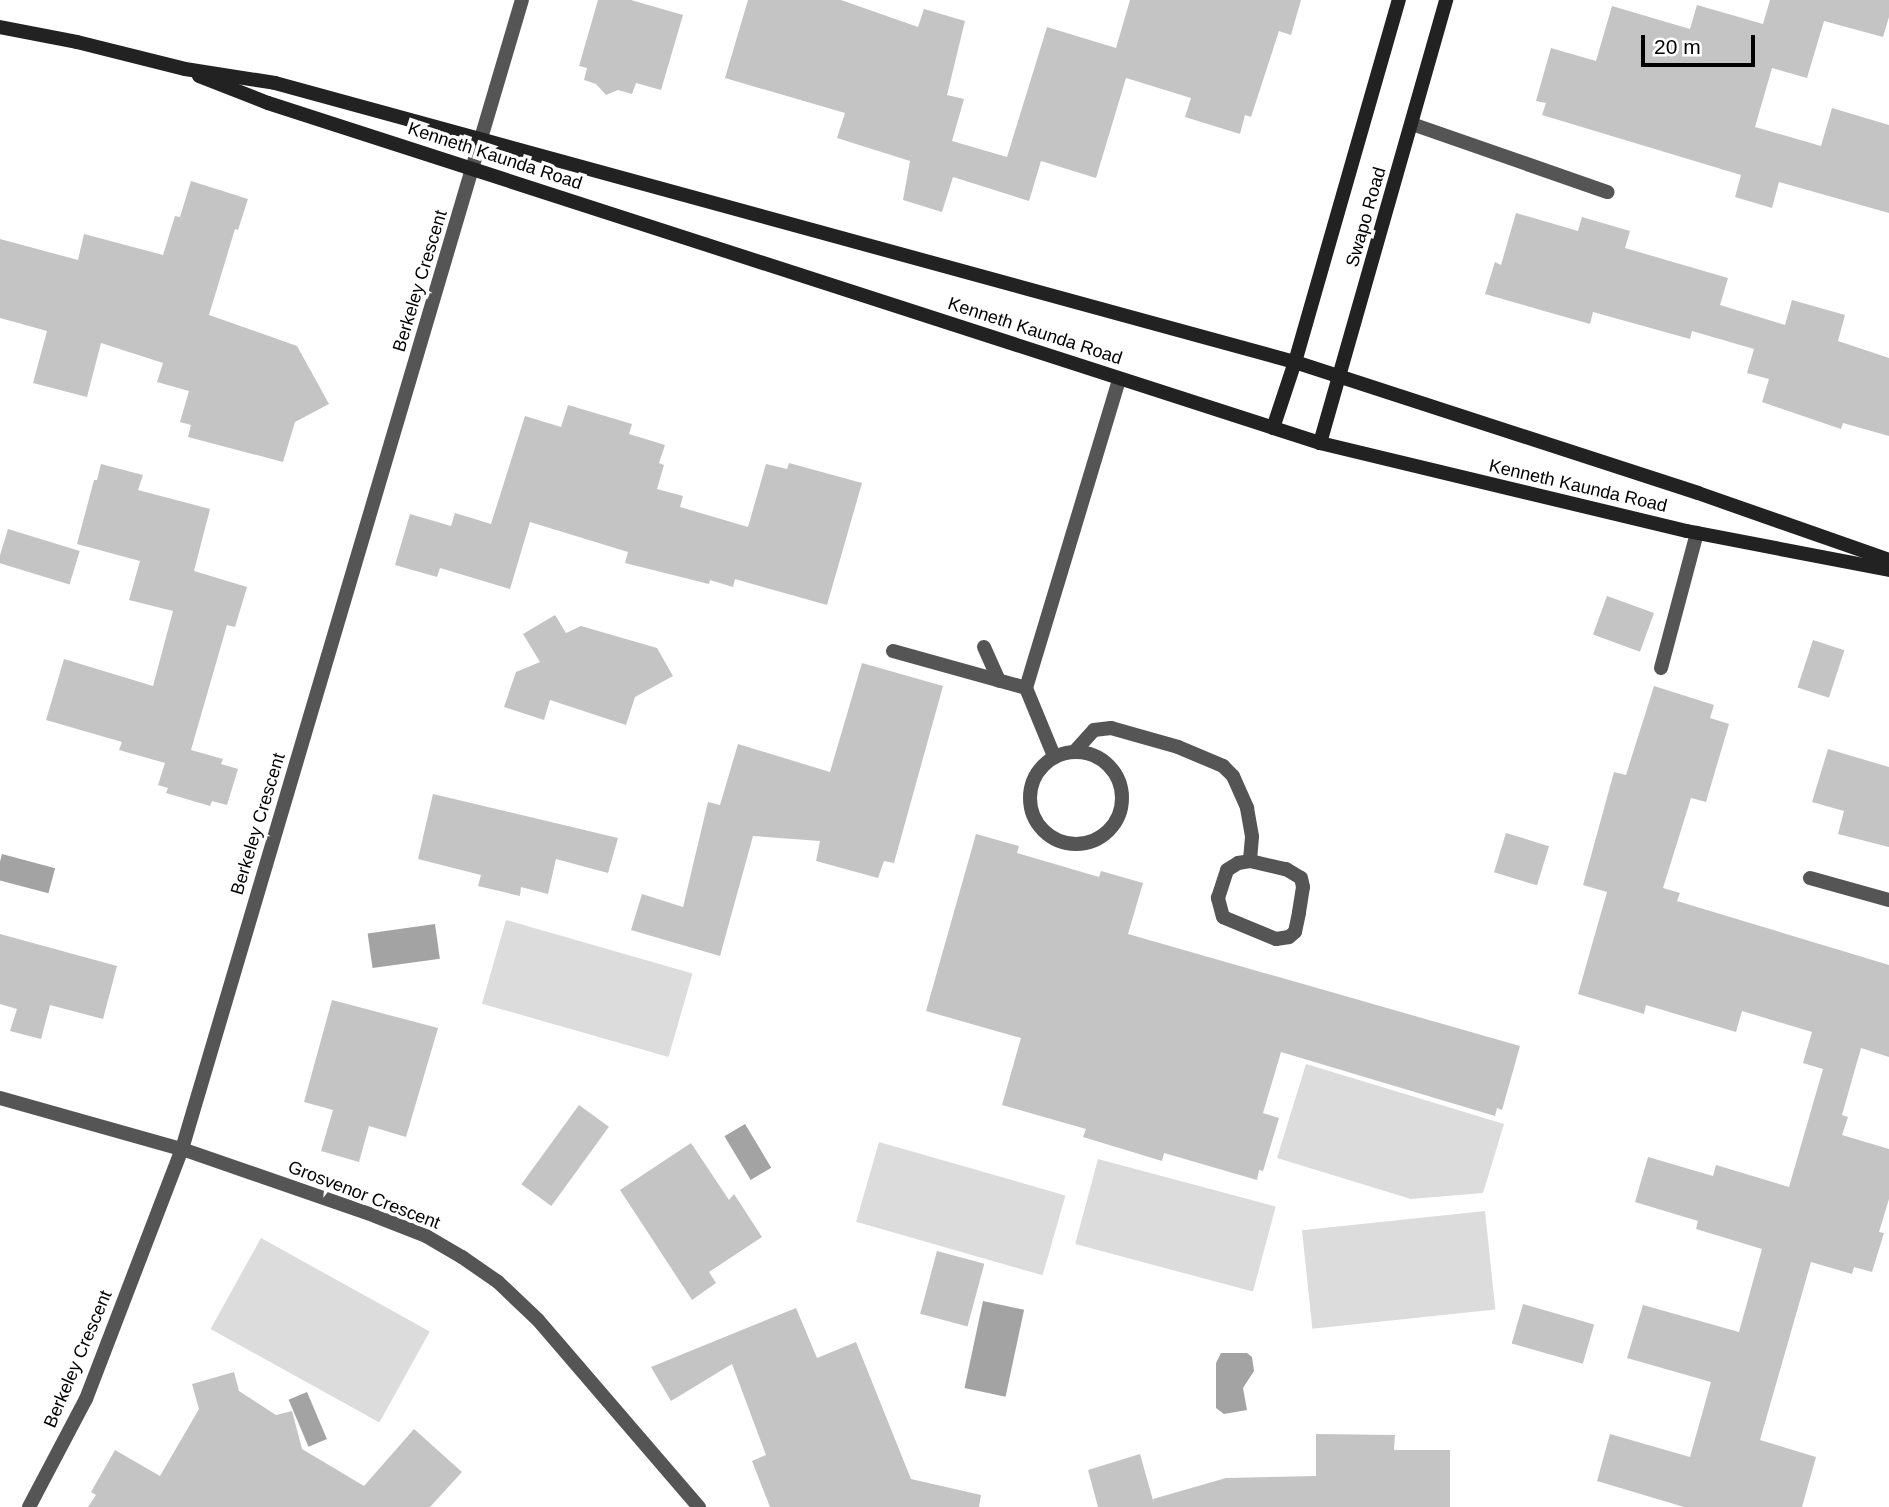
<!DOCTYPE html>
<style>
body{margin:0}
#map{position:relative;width:1889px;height:1507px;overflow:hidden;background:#fff;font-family:Arial,sans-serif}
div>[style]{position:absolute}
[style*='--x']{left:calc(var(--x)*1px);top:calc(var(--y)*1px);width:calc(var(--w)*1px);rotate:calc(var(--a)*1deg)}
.green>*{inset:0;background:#dcdcdc;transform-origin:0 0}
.water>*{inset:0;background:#a3a3a3;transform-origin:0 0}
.building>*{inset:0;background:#c4c4c4;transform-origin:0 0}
.lane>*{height:14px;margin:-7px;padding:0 7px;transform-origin:7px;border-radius:7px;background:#555}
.lane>.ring{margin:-7px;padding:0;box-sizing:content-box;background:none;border:14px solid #555;border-radius:50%}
.street>*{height:14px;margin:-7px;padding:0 7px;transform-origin:7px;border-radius:7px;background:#555}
.secondary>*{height:14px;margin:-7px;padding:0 7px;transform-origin:7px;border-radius:7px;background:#222}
span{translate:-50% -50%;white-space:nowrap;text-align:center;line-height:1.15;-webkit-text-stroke:7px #fff;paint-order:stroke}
.street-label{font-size:18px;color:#000}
.scale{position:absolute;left:1641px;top:35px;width:114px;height:32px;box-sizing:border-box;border:4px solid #000;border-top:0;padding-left:9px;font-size:21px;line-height:24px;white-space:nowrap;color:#000;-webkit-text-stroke:5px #fff;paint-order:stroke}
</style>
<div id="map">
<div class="green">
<i style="left:506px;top:920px;width:194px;height:87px;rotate:16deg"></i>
<i style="clip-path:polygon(1306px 1064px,1504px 1124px,1483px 1193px,1411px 1199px,1277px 1158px)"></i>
<i style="left:879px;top:1142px;width:194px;height:83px;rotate:16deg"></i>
<i style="left:1098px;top:1159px;width:184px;height:88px;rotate:15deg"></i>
<i style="left:1485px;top:1211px;width:99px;height:184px;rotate:84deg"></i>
<i style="left:261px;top:1238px;width:193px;height:104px;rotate:29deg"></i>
</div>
<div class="water">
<i style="left:2px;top:854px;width:55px;height:26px;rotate:15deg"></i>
<i style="left:435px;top:924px;width:35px;height:68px;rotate:82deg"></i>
<i style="left:745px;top:1124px;width:51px;height:24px;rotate:59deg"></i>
<i style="left:983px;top:1301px;width:42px;height:89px;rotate:12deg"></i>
<i style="clip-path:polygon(1221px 1353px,1247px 1353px,1252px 1357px,1254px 1371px,1243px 1388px,1247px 1410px,1224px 1414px,1216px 1408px,1216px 1363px)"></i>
<i style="left:307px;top:1392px;width:51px;height:20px;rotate:67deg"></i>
</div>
<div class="building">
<i style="clip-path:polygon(598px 0,631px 0,683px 15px,661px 90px,636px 83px,632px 94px,618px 90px,606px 95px,596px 84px,584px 80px,587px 68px,579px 66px)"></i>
<i style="clip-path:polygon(748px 0,841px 0,918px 27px,924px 9px,965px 21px,947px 95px,964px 99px,952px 141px,1007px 157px,1047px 27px,1116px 48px,1130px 0,1301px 0,1291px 35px,1279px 31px,1251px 117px,1245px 115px,1240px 134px,1185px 117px,1191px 98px,1126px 78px,1096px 178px,1041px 161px,1029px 201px,953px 177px,942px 212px,903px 200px,910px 161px,837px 138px,845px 113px,725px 78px)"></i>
<i style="clip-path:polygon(1770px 0,1889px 0,1889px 17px,1883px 37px,1824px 21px,1807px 78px,1772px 68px,1755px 127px,1821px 146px,1832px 108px,1889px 125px,1889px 213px,1779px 182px,1772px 208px,1735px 197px,1741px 175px,1542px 115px,1546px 103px,1536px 101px,1551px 48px,1596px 61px,1612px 6px,1690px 29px,1697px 5px,1763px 24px)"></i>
<i style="clip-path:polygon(191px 181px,248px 199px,238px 230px,235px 229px,209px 315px,297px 346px,329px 404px,295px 422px,283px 462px,188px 437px,191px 425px,180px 422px,189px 391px,157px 382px,163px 363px,101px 343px,87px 397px,33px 383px,47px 331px,0 318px,0 239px,78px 260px,84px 234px,163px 255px,175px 216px,180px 217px)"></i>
<i style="clip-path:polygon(1516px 213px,1578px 231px,1582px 217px,1630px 231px,1625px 248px,1728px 278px,1720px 305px,1785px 325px,1792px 300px,1845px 315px,1838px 341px,1889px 358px,1889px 436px,1843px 423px,1841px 429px,1762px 402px,1769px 379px,1747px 373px,1754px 349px,1692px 331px,1690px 339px,1593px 312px,1590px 324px,1485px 294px,1495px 262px,1501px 265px)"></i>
<i style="clip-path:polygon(568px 405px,632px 424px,629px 434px,665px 445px,659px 463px,664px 465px,657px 489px,683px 496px,680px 507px,748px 527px,766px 464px,787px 469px,789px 463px,862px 483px,827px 605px,735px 579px,733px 587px,710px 580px,709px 584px,625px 563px,628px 552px,530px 522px,510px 589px,440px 568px,437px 577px,395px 565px,410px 514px,451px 526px,455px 513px,491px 524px,525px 416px,561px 427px)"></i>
<i style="clip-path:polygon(101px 464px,143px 475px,138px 490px,210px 509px,194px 571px,247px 587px,235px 627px,227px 625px,191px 750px,223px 759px,221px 764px,238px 769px,227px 805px,212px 801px,210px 806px,166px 793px,168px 788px,158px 785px,165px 763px,119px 750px,122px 742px,46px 720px,64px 659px,153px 686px,173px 611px,129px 600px,140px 561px,77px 544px,94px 480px,97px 480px)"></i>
<i style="left:8px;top:529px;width:75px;height:35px;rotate:17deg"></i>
<i style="left:1607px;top:596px;width:50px;height:41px;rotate:20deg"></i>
<i style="clip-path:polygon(555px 615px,566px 633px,581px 626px,657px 648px,673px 676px,635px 697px,626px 725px,550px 700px,544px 720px,504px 707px,516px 672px,540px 662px,523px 634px)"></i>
<i style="left:1813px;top:640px;width:33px;height:50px;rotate:18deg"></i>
<i style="clip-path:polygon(862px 663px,943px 686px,894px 863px,884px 861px,878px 878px,816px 861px,820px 841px,753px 836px,720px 956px,631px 930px,642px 894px,683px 907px,708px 802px,720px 805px,738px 744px,830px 772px)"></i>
<i style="clip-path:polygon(1654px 686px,1714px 705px,1710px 718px,1729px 724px,1706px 802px,1691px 798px,1663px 888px,1680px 893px,1677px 901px,1889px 965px,1889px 1057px,1861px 1048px,1842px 1115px,1848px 1117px,1842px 1135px,1889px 1149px,1889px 1199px,1879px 1232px,1884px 1233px,1872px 1272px,1854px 1267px,1852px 1274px,1811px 1262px,1760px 1440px,1816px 1457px,1802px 1507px,1684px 1507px,1597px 1481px,1610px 1434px,1690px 1457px,1711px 1382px,1627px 1358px,1643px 1305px,1739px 1332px,1762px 1249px,1696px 1229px,1698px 1221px,1635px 1202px,1648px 1157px,1713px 1176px,1716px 1165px,1789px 1187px,1823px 1069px,1803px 1063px,1812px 1032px,1742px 1011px,1736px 1032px,1646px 1005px,1644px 1014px,1578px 994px,1607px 892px,1583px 885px,1614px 772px,1626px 775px)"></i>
<i style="clip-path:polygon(1828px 749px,1889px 767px,1889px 847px,1838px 834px,1844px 811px,1812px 802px)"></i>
<i style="clip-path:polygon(433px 794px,618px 838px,608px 873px,556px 859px,548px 894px,521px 887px,520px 896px,478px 886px,481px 875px,418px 859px)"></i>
<i style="left:1506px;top:833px;width:45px;height:41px;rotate:17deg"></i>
<i style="clip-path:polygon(976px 834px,1019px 846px,1017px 853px,1099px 877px,1101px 871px,1143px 883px,1128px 934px,1520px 1046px,1502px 1110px,1497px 1108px,1495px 1116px,1281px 1052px,1263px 1113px,1279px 1118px,1263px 1171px,1259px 1170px,1257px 1180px,1164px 1153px,1162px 1161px,1083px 1137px,1086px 1129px,1002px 1105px,1021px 1038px,926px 1011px)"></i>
<i style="clip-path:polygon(0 934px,117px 966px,103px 1019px,50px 1005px,41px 1039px,10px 1031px,17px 1009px,0 1004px)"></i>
<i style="clip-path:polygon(332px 1000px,438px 1028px,406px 1137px,369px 1126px,359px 1162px,321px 1151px,333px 1110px,304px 1102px)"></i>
<i style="left:579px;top:1105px;width:37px;height:98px;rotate:36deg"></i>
<i style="clip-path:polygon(691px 1143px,729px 1200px,734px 1194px,762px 1237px,709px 1272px,716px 1283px,692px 1300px,620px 1190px)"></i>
<i style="left:937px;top:1251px;width:49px;height:65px;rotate:15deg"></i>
<i style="left:1523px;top:1304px;width:74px;height:41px;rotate:16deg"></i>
<i style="clip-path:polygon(796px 1308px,817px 1358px,856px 1342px,911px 1479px,981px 1495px,979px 1507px,770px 1507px,752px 1461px,766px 1455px,732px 1364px,671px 1401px,651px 1367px)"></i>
<i style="clip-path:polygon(234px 1372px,239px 1391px,276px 1415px,292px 1411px,302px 1449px,364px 1486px,414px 1429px,462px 1472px,430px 1507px,88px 1507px,96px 1495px,91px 1492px,115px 1450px,160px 1476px,199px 1409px,192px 1384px)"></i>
<i style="clip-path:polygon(1316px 1434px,1395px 1435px,1394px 1450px,1450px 1450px,1450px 1507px,1098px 1507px,1088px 1470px,1140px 1454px,1154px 1504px,1153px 1499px,1226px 1478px,1316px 1476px)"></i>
</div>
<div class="lane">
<i style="--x:1412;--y:124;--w:207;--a:19.2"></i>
<i style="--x:984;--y:647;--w:37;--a:66"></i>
<i style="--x:893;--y:651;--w:138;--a:15.5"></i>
<i style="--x:1661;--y:668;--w:140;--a:-75.1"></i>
<i style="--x:1076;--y:750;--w:27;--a:-48"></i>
<i style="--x:1094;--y:730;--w:17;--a:-7"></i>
<i style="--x:1111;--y:728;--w:70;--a:15.8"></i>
<i style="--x:1178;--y:747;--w:49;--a:22.9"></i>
<i style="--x:1223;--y:766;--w:14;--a:45"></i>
<i style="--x:1233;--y:776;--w:35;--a:66"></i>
<i style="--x:1247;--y:808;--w:29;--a:80"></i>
<i style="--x:1252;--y:837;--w:24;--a:95"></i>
<i class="ring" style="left:1030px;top:752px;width:78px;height:78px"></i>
<i style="--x:1054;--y:756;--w:74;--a:-112.4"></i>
<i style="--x:1026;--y:688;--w:323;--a:-73.2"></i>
<i style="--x:1250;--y:861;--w:37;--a:13"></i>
<i style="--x:1286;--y:869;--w:17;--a:31"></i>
<i style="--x:1301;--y:878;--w:9;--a:77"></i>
<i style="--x:1303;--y:887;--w:26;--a:99"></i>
<i style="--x:1299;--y:913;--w:19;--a:102"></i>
<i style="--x:1295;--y:932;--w:8;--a:140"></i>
<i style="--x:1289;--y:937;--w:13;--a:171"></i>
<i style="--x:1276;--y:939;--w:57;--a:-157.5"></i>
<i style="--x:1223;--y:917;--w:20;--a:-105"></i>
<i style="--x:1218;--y:898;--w:29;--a:-72"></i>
<i style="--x:1227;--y:870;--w:13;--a:-32"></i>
<i style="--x:1238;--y:863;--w:12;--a:-9"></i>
<i style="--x:1810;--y:878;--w:82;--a:15.6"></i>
</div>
<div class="street">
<i style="--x:0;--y:1098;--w:189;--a:15.7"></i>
<i style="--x:182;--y:1149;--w:204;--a:19.1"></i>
<i style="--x:375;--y:1216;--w:55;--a:21.4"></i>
<i style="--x:426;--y:1236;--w:42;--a:30.3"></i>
<i style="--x:462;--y:1257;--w:44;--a:34.8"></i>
<i style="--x:498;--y:1282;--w:55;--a:43.5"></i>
<i style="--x:538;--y:1320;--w:247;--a:49.3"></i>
<i style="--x:29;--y:1507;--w:122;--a:-62.2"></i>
<i style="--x:86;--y:1399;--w:268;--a:-69"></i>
<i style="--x:182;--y:1149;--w:1198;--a:-73.52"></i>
</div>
<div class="secondary">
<i style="--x:0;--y:27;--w:78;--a:11"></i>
<i style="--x:77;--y:42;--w:111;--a:14"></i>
<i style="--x:185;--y:69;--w:91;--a:8.8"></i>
<i style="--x:275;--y:83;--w:1057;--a:15.3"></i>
<i style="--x:1295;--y:362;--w:424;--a:18"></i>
<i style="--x:1698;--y:493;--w:202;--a:19.3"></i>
<i style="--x:199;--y:76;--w:74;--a:21.4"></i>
<i style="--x:268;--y:103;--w:1106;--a:17.91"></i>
<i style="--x:1320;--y:443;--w:377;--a:13.5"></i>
<i style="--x:1687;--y:531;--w:206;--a:10.9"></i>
<i style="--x:1273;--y:428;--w:70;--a:-71.6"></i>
<i style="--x:1295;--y:362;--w:377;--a:-74"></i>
<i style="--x:1320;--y:443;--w:461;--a:-74.1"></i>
</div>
<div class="street-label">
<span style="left:495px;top:156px;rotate:18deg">Kenneth Kaunda Road</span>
<span style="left:1366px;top:217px;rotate:-74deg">Swapo Road</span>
<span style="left:420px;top:281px;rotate:-73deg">Berkeley Crescent</span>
<span style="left:1035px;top:331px;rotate:18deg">Kenneth Kaunda Road</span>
<span style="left:1578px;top:486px;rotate:13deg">Kenneth Kaunda Road</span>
<span style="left:258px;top:824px;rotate:-73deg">Berkeley Crescent</span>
<span style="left:364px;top:1195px;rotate:21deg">Grosvenor Crescent</span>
<span style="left:78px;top:1359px;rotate:-67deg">Berkeley Crescent</span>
</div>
<div class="scale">20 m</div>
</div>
